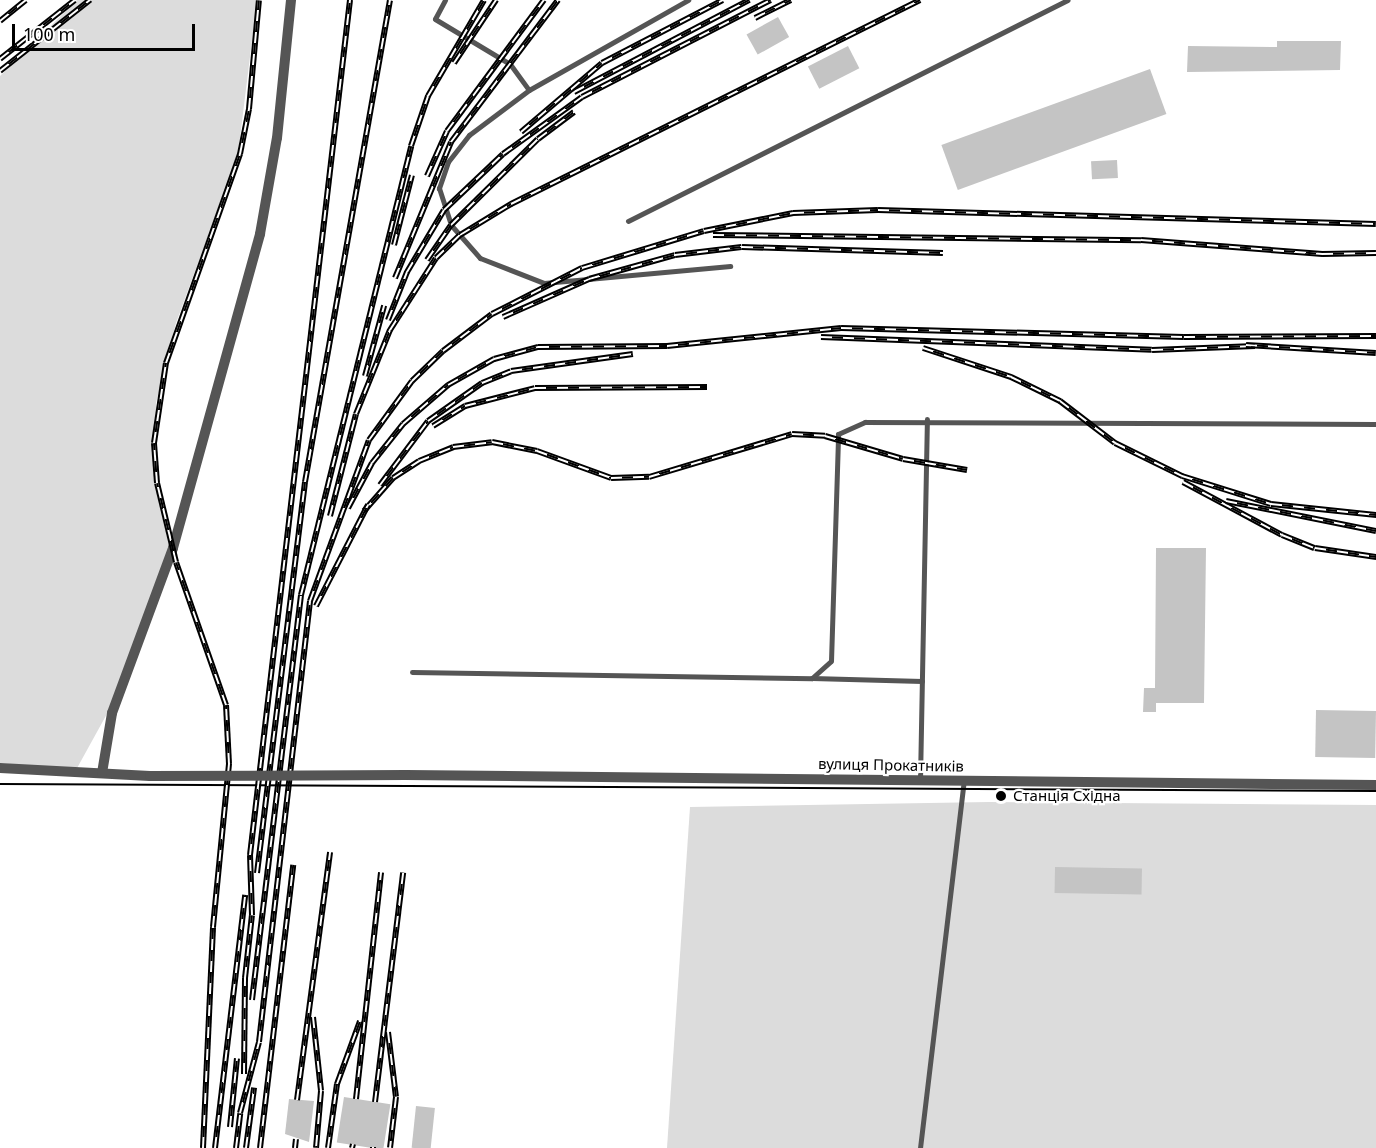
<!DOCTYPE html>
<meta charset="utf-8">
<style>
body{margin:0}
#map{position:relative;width:1376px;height:1148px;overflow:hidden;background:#fff;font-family:"Noto Sans",sans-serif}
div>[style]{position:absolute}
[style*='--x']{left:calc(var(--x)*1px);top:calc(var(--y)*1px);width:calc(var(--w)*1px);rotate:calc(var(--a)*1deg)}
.green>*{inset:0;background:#dcdcdc}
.building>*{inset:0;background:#c4c4c4;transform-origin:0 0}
.service>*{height:5px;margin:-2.5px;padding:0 2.5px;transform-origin:2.5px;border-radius:2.5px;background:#555}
.minor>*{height:10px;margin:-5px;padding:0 5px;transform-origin:5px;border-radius:5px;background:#555}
.tram>*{height:1.5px;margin:-0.75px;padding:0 0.75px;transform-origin:0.75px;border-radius:0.75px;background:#000}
.rail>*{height:6px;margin-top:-3px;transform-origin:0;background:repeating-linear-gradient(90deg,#fff 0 11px,#000 0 22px);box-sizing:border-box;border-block:2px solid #000}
.minor-bridge>*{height:10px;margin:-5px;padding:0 5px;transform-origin:5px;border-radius:5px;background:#555}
.dots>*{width:16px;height:16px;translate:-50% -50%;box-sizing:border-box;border:3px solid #fff;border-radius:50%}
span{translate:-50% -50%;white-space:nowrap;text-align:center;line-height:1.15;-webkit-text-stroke:4.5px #fff;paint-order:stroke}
.street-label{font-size:15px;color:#000}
.poi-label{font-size:15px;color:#000}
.left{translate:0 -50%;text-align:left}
.scale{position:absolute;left:12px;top:24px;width:183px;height:27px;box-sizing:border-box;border:3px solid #000;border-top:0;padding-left:8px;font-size:18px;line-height:21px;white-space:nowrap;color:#000;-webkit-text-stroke:4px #fff;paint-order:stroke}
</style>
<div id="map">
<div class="green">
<i style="clip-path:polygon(77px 0,257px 0,238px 154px,176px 323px,156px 403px,155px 484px,170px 549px,108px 712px,76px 770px,0 763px,0 76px)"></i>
<i style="clip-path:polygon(989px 802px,1376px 805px,1376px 1148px,667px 1148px,690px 807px)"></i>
</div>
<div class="building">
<i style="left:778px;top:17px;width:23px;height:36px;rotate:61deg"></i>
<i style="clip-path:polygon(1277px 41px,1341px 41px,1340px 70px,1187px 72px,1188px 46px,1277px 47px)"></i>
<i style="left:848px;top:46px;width:25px;height:45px;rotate:63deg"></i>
<i style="left:1150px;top:69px;width:48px;height:222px;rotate:70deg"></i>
<i style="left:1117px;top:160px;width:18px;height:26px;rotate:87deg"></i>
<i style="clip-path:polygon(1156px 548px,1206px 548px,1204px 703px,1156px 703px,1156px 712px,1143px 712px,1144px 688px,1155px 688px)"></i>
<i style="left:1316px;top:710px;width:60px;height:47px;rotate:1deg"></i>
<i style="left:1055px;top:867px;width:87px;height:26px;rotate:1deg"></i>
<i style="left:344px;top:1097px;width:47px;height:46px;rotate:9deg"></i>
<i style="clip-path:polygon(289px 1099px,314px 1101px,309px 1142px,285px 1134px)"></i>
<i style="left:416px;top:1106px;width:19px;height:42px;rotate:6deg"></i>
</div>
<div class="service">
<i style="--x:445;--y:0;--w:21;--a:118"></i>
<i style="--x:435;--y:19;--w:87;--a:31"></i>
<i style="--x:510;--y:64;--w:32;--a:54"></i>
<i style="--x:529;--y:90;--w:183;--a:-29.5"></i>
<i style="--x:529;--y:90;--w:75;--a:143.1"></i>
<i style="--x:469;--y:135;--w:34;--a:128"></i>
<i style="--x:448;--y:162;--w:28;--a:109"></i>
<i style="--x:439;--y:188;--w:39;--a:72"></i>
<i style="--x:451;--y:225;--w:44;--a:48.7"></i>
<i style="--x:480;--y:258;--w:69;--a:21.3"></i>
<i style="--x:544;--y:283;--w:187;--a:-5.2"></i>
<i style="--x:628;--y:221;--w:492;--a:-26.7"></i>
<i style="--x:412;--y:672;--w:400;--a:0.9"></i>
<i style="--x:812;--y:678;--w:25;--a:-42"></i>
<i style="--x:831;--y:661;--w:227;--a:-88.2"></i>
<i style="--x:838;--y:434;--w:30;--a:-24"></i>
<i style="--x:865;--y:422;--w:511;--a:0.22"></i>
<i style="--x:812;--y:678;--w:110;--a:1.6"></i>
<i style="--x:920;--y:780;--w:361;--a:-88.9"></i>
<i style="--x:920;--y:1148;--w:371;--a:-83.2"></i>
</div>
<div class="minor">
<i style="--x:0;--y:768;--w:150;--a:3.1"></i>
<i style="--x:102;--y:773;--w:61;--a:-80.5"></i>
<i style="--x:112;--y:713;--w:176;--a:-69.7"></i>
<i style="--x:173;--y:548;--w:326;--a:-74.5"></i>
<i style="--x:260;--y:234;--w:97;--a:-80"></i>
<i style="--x:277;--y:138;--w:139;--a:-84.2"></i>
<i style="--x:406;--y:775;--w:970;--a:0.59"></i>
</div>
<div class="tram">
<i style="--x:0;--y:784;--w:1376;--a:0.29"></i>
</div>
<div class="rail">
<i style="--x:755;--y:18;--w:40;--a:-26.6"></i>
<i style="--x:0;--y:21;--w:33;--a:-39"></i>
<i style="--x:0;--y:59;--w:95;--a:-38.2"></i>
<i style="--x:454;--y:63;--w:76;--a:-56.3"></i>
<i style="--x:0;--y:71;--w:115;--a:-38.3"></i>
<i style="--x:574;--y:92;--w:198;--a:-27.7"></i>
<i style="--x:521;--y:132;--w:106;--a:-40.4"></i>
<i style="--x:602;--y:63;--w:136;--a:-27.5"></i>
<i style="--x:427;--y:176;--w:49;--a:-66"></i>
<i style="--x:447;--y:131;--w:163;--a:-53.5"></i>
<i style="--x:713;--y:235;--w:428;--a:0.7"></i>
<i style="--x:1141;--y:240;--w:182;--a:4.4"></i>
<i style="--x:1322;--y:254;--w:54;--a:-1.1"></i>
<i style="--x:394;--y:245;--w:72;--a:-75.6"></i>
<i style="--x:427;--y:260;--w:42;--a:-55.6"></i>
<i style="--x:451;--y:225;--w:122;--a:-44.7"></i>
<i style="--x:538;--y:139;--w:45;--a:-36.9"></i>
<i style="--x:395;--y:278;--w:147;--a:-67.6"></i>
<i style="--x:451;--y:142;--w:178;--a:-53"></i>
<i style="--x:503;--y:317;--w:94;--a:-23.8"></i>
<i style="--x:589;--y:279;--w:89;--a:-15.6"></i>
<i style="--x:675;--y:255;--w:67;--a:-6.8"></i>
<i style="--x:742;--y:247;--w:201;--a:1.7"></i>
<i style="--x:388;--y:320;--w:52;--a:-68.4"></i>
<i style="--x:407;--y:272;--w:72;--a:-59.2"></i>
<i style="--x:444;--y:210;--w:81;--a:-43.5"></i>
<i style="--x:503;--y:154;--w:97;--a:-35.8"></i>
<i style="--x:582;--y:97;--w:212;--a:-27.2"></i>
<i style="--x:821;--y:337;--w:331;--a:2.2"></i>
<i style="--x:1152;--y:350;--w:103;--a:-2.2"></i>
<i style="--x:1246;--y:345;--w:130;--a:3.5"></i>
<i style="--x:923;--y:348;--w:93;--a:18.2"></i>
<i style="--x:1011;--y:377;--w:55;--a:26.1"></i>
<i style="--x:1060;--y:401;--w:69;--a:37.4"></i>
<i style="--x:1115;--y:443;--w:75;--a:26.2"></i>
<i style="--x:1182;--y:476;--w:93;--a:17.5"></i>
<i style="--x:1271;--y:504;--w:106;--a:6"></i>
<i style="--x:365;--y:376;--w:73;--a:-74.8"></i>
<i style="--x:433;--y:426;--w:38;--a:-32"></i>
<i style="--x:465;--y:406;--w:72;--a:-14.4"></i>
<i style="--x:535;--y:388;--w:172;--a:-0.3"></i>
<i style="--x:1183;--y:482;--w:112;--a:28.2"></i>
<i style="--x:1282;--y:535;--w:35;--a:22"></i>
<i style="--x:1315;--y:548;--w:62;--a:8.4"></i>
<i style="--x:380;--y:485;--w:80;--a:-53.1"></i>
<i style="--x:428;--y:421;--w:66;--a:-35.1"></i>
<i style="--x:482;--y:383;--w:31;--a:-22"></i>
<i style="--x:511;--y:371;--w:123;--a:-7.9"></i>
<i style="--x:1226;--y:501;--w:153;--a:11.3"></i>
<i style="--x:348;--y:508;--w:51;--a:-61.9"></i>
<i style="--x:372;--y:463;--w:50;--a:-51.5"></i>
<i style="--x:403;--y:424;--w:60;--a:-40.9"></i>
<i style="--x:448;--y:385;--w:53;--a:-29.5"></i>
<i style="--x:494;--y:359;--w:46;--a:-15.3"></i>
<i style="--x:538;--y:347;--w:129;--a:-0.4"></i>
<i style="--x:667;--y:346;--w:175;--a:-5.9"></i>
<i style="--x:841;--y:328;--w:343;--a:1.5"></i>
<i style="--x:1184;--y:337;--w:192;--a:-0.3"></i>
<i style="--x:364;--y:511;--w:44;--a:-48.7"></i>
<i style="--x:393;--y:478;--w:31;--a:-33"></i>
<i style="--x:419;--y:461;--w:37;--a:-22"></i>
<i style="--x:453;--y:447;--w:39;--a:-7"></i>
<i style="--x:492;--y:442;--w:46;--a:11.3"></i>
<i style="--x:537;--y:451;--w:79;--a:20"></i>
<i style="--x:611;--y:478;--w:38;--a:-2"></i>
<i style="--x:649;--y:477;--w:149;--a:-16.7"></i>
<i style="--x:792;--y:434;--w:33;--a:3"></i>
<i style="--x:825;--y:436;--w:81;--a:16.4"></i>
<i style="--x:903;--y:459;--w:65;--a:9.8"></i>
<i style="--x:330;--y:516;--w:105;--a:-75.7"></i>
<i style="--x:356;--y:414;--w:91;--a:-68"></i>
<i style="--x:390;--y:330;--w:85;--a:-57.4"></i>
<i style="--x:436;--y:258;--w:33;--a:-44"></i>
<i style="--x:460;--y:235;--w:60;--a:-31.3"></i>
<i style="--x:511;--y:204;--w:457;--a:-26.5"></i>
<i style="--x:316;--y:606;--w:114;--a:-62.8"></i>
<i style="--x:257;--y:873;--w:394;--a:-83"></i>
<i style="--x:305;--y:482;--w:489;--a:-80"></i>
<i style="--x:252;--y:1000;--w:408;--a:-83.1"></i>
<i style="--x:301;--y:595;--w:462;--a:-76.2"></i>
<i style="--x:411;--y:146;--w:53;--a:-71.2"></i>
<i style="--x:428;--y:96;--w:111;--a:-59.7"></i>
<i style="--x:313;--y:1017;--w:74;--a:83.8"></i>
<i style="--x:321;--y:1091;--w:57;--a:95"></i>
<i style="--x:388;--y:1032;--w:65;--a:83"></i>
<i style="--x:396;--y:1097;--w:51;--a:96.7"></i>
<i style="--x:244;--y:1074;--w:96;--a:-89.4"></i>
<i style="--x:245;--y:978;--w:63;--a:-83.7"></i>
<i style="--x:252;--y:915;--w:60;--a:-91.9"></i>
<i style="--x:250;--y:855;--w:861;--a:-83.33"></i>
<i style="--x:356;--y:1099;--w:228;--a:-83.7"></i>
<i style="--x:297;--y:1100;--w:250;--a:-82.4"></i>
<i style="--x:375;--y:1102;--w:231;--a:-83"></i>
<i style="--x:230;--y:1127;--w:69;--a:-84.2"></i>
<i style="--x:203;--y:1148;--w:221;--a:-87.4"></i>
<i style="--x:213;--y:927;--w:164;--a:-84.4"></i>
<i style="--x:229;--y:764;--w:59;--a:-92.9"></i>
<i style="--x:226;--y:705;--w:151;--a:-109.3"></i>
<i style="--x:176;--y:562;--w:81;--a:-103.5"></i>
<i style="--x:157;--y:483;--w:40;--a:-94.3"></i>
<i style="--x:154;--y:443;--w:81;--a:-81.5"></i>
<i style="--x:166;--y:363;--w:222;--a:-70.5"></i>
<i style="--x:240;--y:154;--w:46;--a:-78.7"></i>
<i style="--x:249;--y:109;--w:109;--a:-84.8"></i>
<i style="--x:215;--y:1148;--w:255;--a:-83.2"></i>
<i style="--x:236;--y:1148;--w:35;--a:-83"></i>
<i style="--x:240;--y:1113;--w:73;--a:-75"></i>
<i style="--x:259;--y:1042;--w:444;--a:-83.4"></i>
<i style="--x:310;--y:601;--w:171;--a:-69.9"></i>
<i style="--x:369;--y:440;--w:73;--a:-53.9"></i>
<i style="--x:412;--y:381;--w:43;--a:-44.1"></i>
<i style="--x:443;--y:351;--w:61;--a:-37.1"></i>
<i style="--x:492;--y:314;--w:101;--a:-27.1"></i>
<i style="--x:582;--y:268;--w:127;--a:-16.9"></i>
<i style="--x:704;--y:231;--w:91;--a:-11.4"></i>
<i style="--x:793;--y:213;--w:85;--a:-2"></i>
<i style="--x:878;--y:210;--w:498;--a:1.6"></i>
<i style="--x:246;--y:1148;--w:61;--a:-82.4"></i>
<i style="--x:260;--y:1148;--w:285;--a:-83.3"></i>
<i style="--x:295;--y:1148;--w:9;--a:-84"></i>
<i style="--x:328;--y:1148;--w:65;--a:-82"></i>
<i style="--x:337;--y:1084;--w:67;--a:-69.9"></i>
<i style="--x:352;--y:1148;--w:4;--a:-76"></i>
<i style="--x:373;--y:1148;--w:1;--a:-90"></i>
</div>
<div class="minor-bridge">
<i style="--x:150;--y:776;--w:256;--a:-0.2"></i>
</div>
<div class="dots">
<i style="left:1001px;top:796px;background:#000"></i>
</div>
<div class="street-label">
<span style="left:891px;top:765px;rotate:1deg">вулиця Прокатників</span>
</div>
<div class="poi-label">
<span class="left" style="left:1013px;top:796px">Станція Східна</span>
</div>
<div class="scale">100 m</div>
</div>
